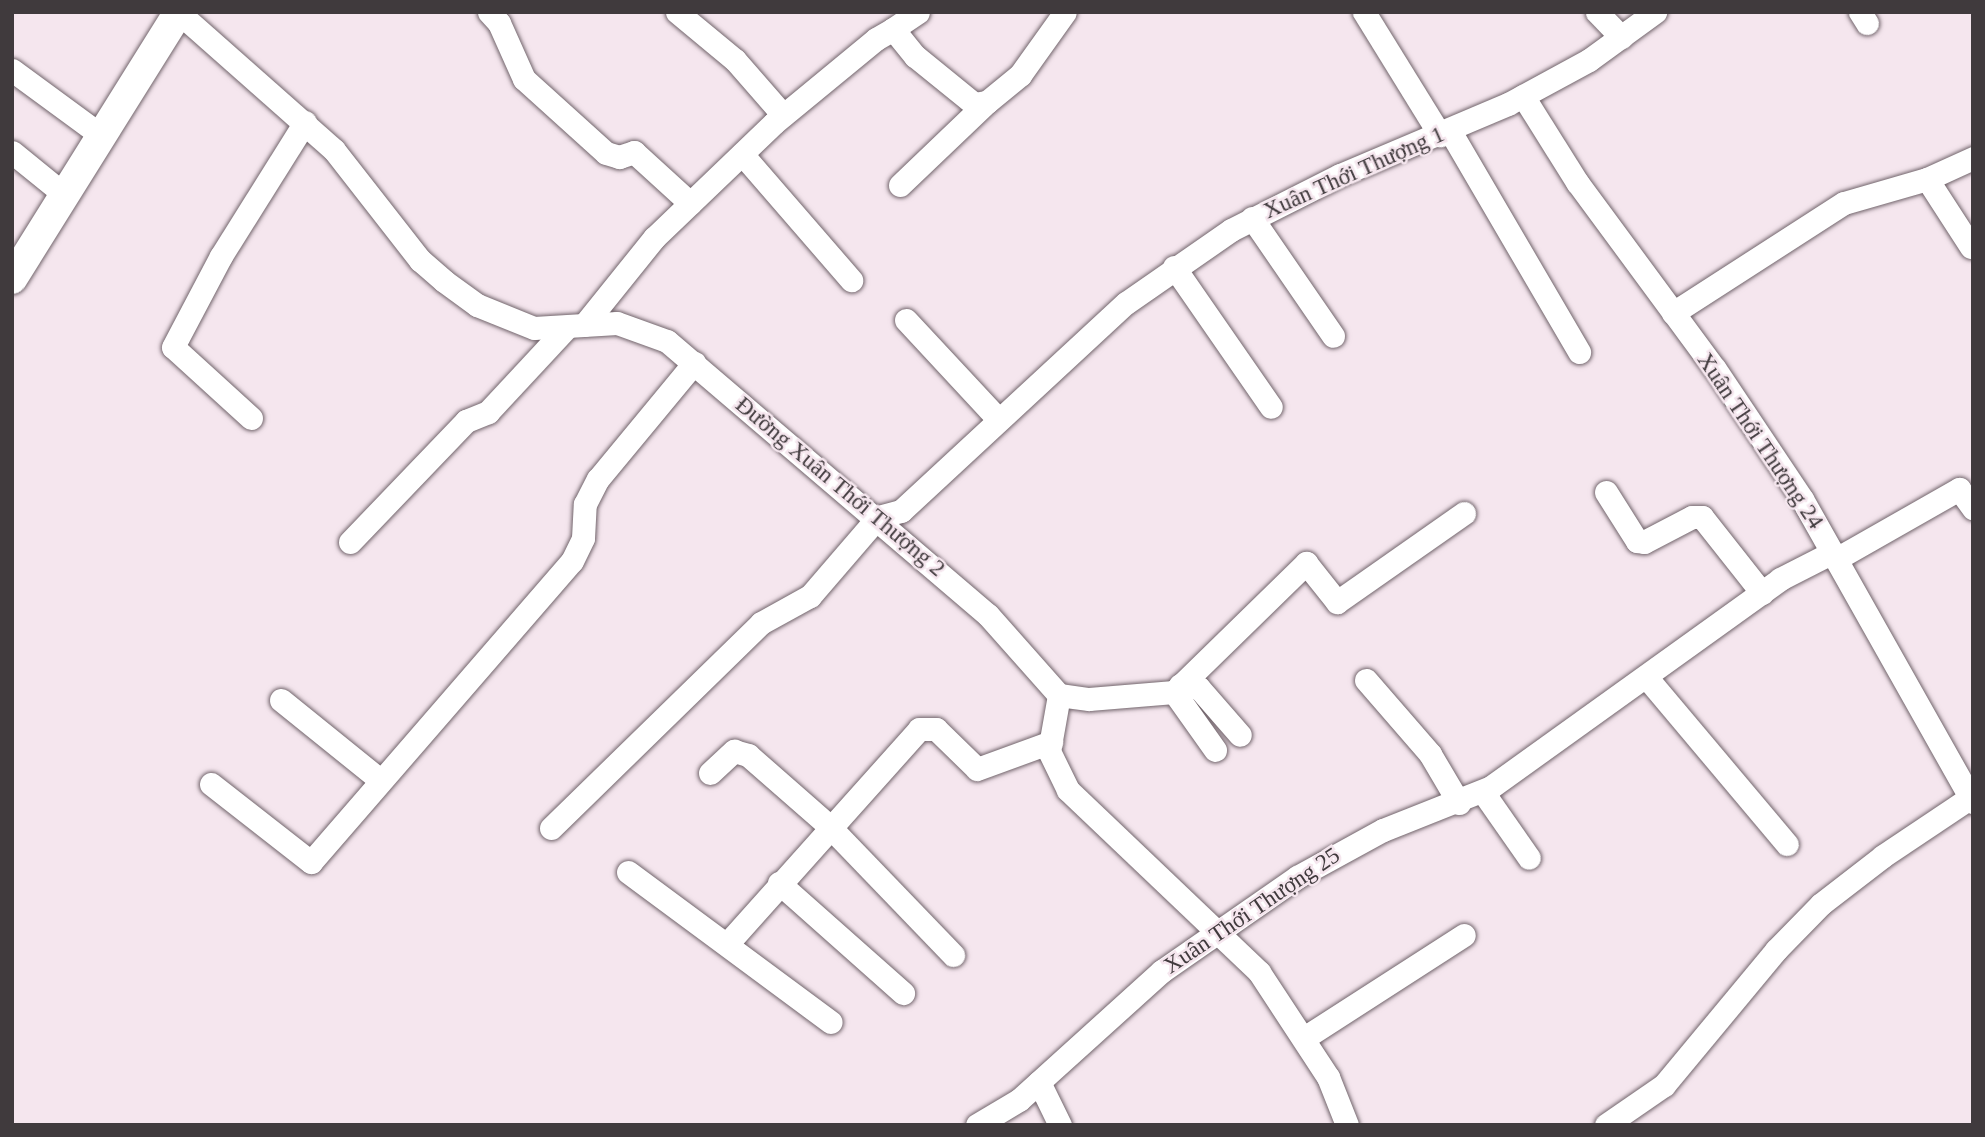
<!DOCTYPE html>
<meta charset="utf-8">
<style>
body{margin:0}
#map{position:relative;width:1985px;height:1137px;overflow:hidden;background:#f5e6ee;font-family:Georgia,serif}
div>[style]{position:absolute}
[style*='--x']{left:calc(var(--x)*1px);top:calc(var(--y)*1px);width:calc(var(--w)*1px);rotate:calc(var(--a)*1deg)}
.roads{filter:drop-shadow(0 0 2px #71646b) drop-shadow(0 0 2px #71646b)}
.minor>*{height:23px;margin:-11.5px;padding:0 11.5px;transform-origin:11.5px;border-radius:11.5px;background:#fff}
.major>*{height:30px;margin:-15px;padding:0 15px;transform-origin:15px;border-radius:15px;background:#fff}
span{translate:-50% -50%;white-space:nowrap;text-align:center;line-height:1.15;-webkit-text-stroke:5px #f5e6ee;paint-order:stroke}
.street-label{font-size:23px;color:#403a3d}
.frame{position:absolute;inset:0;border:14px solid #403a3d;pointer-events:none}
</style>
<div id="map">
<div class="roads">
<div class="minor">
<i style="--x:178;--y:12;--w:208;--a:41.5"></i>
<i style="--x:334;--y:150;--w:140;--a:52"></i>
<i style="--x:420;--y:260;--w:32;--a:41"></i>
<i style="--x:444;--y:281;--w:41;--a:36"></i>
<i style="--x:477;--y:305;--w:61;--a:22"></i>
<i style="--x:534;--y:328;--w:83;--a:-3.4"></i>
<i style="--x:617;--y:323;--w:53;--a:19.8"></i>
<i style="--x:667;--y:341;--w:422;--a:40.5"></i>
<i style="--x:988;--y:615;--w:107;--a:48.4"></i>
<i style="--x:1059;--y:695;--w:57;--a:100.1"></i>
<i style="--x:1049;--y:751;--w:43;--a:64"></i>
<i style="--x:1068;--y:790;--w:264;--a:43.6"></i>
<i style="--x:1259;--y:972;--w:126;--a:56.7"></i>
<i style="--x:1328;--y:1077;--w:52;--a:68.4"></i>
<i style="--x:489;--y:12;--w:15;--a:48"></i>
<i style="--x:499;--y:23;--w:61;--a:65.9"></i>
<i style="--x:524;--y:79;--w:110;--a:42.1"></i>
<i style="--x:606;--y:153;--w:14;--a:17"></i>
<i style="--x:619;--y:157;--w:16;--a:-18"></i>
<i style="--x:634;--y:152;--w:76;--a:42.3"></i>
<i style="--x:677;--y:12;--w:75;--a:39.6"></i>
<i style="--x:735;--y:60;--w:73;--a:48.9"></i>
<i style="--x:1364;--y:12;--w:145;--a:58.3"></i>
<i style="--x:1597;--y:12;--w:35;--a:46"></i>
<i style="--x:1860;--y:12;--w:13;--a:58"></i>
<i style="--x:893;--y:29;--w:30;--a:-34"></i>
<i style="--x:12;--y:70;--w:112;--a:36.3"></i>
<i style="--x:1523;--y:96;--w:102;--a:57.9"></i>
<i style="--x:1577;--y:182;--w:232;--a:53.6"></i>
<i style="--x:1715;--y:369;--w:156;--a:56.2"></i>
<i style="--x:1802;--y:499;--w:348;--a:60.6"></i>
<i style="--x:1450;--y:131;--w:256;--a:59.7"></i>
<i style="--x:12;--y:152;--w:68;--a:39.1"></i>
<i style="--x:742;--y:154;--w:167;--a:49.1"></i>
<i style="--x:1927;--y:179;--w:81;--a:57.1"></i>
<i style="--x:900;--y:185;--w:120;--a:-43.7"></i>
<i style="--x:1252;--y:218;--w:143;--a:55.5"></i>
<i style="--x:1174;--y:267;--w:170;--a:55.3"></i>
<i style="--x:1673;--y:313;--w:203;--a:-32.8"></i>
<i style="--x:1844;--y:203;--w:86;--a:-16.1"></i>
<i style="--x:1927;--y:179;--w:51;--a:-24.5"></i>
<i style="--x:906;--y:320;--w:134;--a:47.1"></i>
<i style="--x:584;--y:325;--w:112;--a:-51.2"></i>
<i style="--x:654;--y:238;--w:166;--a:-43.8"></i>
<i style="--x:774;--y:123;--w:132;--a:-39.5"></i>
<i style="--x:876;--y:39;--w:20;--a:-30"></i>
<i style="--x:893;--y:29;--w:35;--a:51"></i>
<i style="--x:915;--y:56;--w:76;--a:39.1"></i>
<i style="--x:974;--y:104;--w:13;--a:-9"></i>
<i style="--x:987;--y:102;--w:43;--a:-39.3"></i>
<i style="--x:1020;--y:75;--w:77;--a:-54.5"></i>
<i style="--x:251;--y:418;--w:105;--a:-137.7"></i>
<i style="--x:173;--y:347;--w:103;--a:-62.2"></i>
<i style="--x:221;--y:256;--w:158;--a:-57.9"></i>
<i style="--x:1606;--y:492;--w:58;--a:57.7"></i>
<i style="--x:1637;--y:541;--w:7;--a:8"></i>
<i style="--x:1644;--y:542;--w:54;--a:-27.5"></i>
<i style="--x:1692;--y:517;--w:10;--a:0"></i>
<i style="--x:1702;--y:517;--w:97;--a:51.7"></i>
<i style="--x:878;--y:517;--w:24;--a:-15"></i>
<i style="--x:901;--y:511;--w:306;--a:-42.8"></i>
<i style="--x:1126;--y:303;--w:128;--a:-34.8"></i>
<i style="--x:1231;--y:230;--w:122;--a:-26.8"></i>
<i style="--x:1340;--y:175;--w:182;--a:-22.9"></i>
<i style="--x:1508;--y:104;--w:92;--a:-28.5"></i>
<i style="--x:1589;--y:60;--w:82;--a:-36"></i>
<i style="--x:350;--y:542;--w:168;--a:-46.2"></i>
<i style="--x:466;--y:421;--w:24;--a:-22"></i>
<i style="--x:488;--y:412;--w:116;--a:-47.1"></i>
<i style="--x:1836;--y:559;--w:142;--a:-29.6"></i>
<i style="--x:1959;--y:489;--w:24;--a:54"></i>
<i style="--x:1647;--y:678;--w:217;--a:49.9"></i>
<i style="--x:1366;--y:680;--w:98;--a:49.1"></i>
<i style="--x:1430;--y:754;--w:57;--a:59.4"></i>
<i style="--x:1180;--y:685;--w:19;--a:9"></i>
<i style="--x:1199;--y:688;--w:62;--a:48.9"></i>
<i style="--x:1174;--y:692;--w:71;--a:54.7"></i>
<i style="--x:1059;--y:695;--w:30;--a:8"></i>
<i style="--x:1089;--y:699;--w:85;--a:-4.7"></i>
<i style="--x:1174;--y:692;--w:185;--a:-44.3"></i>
<i style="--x:1306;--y:563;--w:50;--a:51.5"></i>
<i style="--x:1337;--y:602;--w:155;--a:-35"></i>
<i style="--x:281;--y:700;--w:126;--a:38.9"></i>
<i style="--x:710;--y:773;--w:33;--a:-43"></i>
<i style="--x:734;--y:751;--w:15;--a:16"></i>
<i style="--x:748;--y:755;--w:108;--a:41.2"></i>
<i style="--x:829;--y:826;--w:179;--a:46.1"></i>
<i style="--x:211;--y:784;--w:127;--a:38"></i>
<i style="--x:311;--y:862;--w:398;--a:-49.1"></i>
<i style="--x:572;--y:561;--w:25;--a:-64"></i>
<i style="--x:583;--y:538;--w:34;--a:-87"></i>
<i style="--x:585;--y:504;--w:28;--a:-63"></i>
<i style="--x:598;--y:479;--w:151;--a:-50.4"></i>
<i style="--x:1483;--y:792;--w:80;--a:55.1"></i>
<i style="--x:551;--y:828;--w:293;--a:-44.3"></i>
<i style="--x:761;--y:623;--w:56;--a:-28.9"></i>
<i style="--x:810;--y:596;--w:104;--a:-49.3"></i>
<i style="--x:628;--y:872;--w:252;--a:36.5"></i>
<i style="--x:779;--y:883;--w:166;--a:41.6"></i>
<i style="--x:727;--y:944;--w:288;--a:-48.2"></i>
<i style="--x:919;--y:729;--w:17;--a:0"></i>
<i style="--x:936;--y:729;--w:57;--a:44.3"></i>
<i style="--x:977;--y:769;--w:79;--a:-20"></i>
<i style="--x:1304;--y:1038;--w:190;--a:-32.8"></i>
<i style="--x:1039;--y:1082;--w:48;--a:64"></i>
<i style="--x:977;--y:1125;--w:49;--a:-30.8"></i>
<i style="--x:1019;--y:1100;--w:193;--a:-42.1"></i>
<i style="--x:1162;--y:971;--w:165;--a:-34.8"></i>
<i style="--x:1297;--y:877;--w:98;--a:-28.7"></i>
<i style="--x:1383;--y:830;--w:116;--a:-21.7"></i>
<i style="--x:1491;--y:787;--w:356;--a:-35.7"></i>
<i style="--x:1780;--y:579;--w:59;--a:-27"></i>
<i style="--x:1606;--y:1125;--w:70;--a:-34.6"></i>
<i style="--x:1664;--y:1085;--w:175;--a:-50.3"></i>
<i style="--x:1776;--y:950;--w:64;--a:-45.6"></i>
<i style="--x:1821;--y:904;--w:78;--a:-37.7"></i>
<i style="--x:1883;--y:856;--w:106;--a:-33.8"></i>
</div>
<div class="major">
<i style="--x:12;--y:279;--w:315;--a:-58"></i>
</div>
</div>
<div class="street-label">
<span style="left:1354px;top:173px;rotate:-24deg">Xuân Thới Thượng 1</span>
<span style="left:1760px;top:441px;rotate:56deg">Xuân Thới Thượng 24</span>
<span style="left:840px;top:487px;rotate:40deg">Đường Xuân Thới Thượng 2</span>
<span style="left:1252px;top:911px;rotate:-34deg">Xuân Thới Thượng 25</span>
</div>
<div class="frame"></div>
</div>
